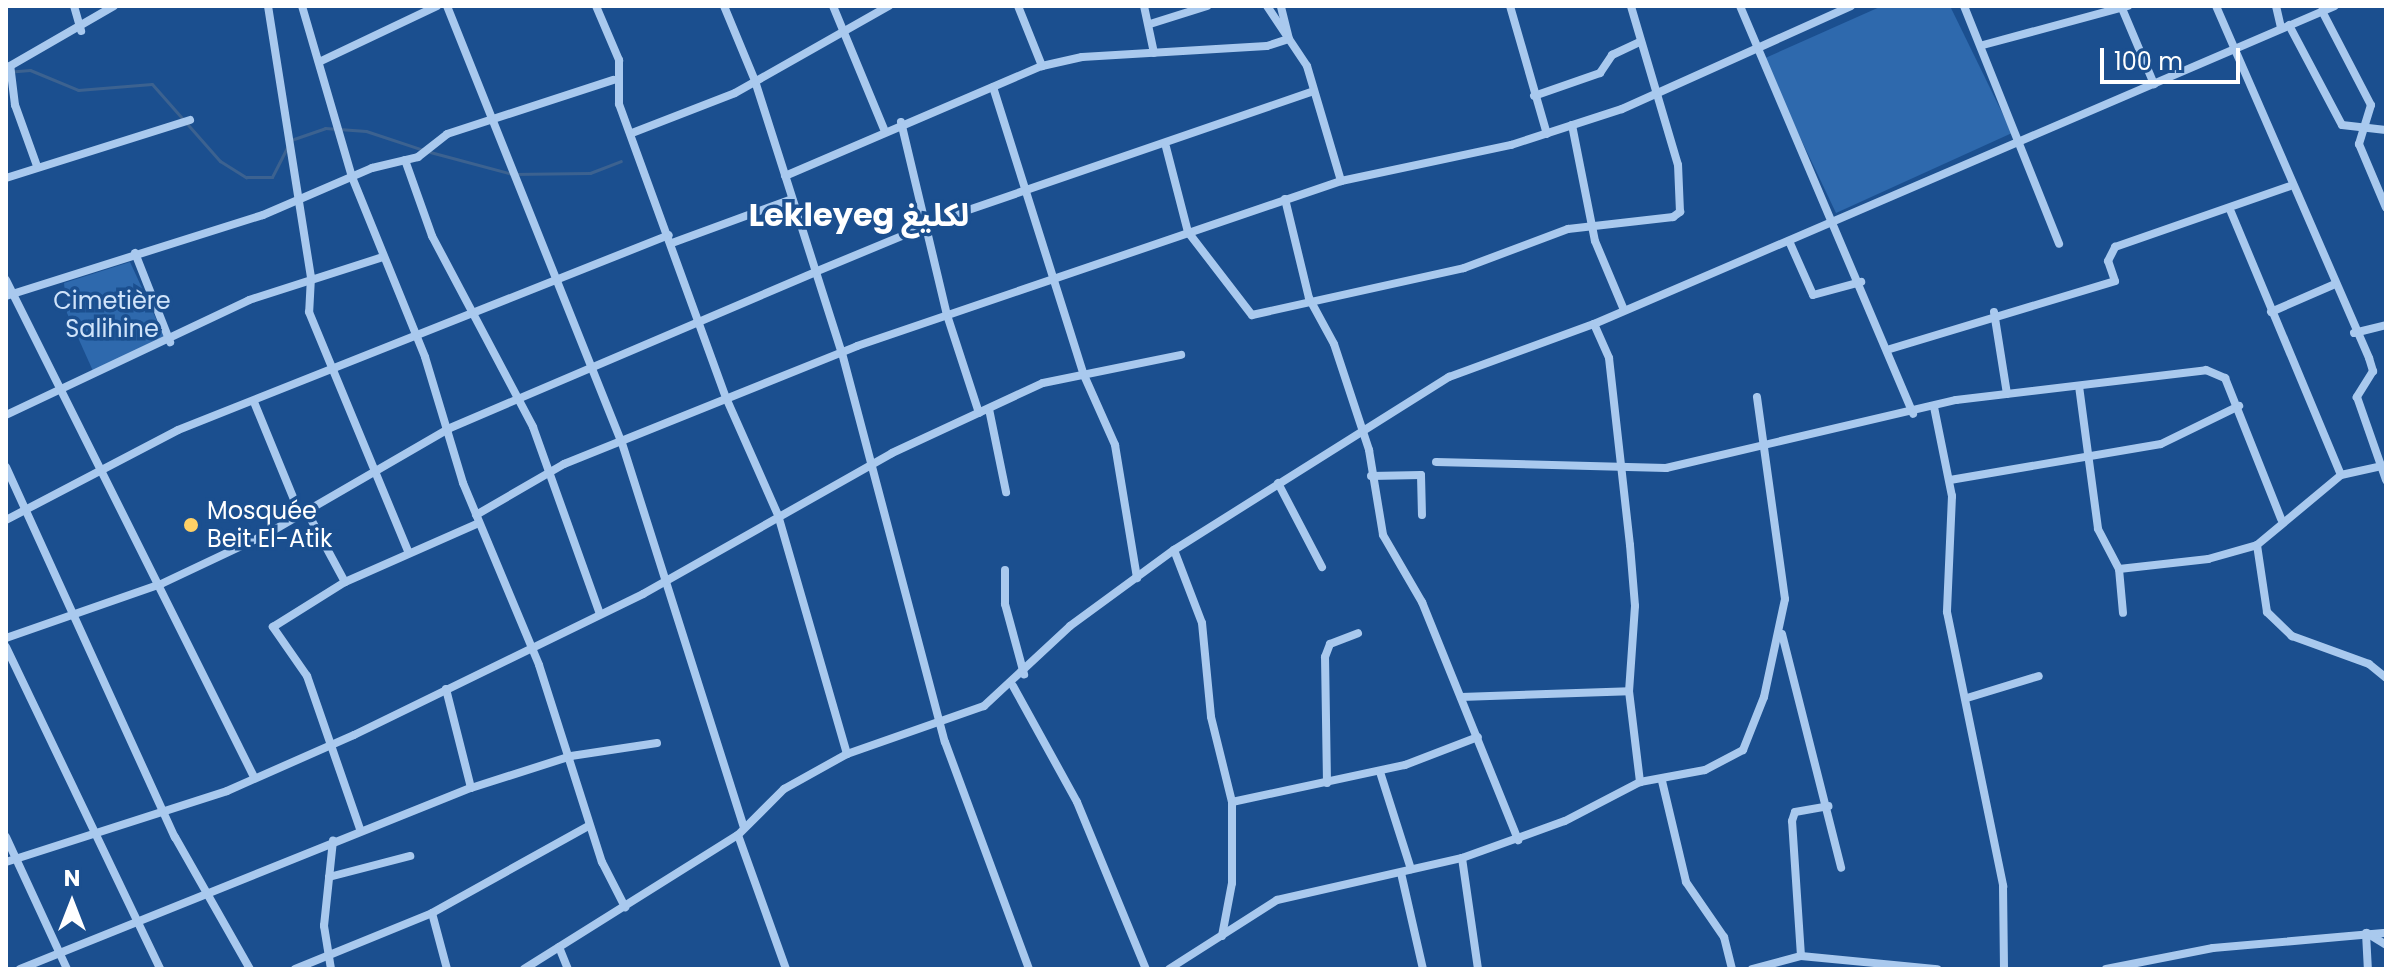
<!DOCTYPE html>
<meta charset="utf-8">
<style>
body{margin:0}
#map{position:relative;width:2392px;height:975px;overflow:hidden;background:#1b4f8f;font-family:Poppins,"Noto Sans Arabic",sans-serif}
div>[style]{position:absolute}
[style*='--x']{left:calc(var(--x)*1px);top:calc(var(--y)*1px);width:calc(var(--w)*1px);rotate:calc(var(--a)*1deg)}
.green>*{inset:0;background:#2e69ad}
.stream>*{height:3px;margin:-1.5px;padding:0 1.5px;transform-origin:1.5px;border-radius:1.5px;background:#3c6290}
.minor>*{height:8px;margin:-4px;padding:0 4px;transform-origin:4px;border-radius:4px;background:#a9c9ee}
.dots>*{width:22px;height:22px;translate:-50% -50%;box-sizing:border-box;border:4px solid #1b4f8f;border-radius:50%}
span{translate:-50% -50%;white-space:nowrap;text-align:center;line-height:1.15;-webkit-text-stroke:7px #1b4f8f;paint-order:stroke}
.park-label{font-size:24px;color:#cfe3fa}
.poi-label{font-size:24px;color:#fff}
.left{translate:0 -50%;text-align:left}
.district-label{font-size:32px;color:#fff;font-weight:700}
.frame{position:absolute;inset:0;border:8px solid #fff;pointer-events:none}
.north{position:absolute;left:32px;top:863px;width:80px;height:80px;-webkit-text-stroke:6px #1b4f8f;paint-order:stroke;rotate:0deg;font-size:22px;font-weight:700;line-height:32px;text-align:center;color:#fff}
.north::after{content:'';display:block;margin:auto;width:28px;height:36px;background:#fff;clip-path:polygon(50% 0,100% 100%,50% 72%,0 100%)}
.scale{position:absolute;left:2100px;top:48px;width:140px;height:36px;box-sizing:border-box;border:4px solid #fff;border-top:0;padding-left:10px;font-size:24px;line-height:28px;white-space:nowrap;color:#fff;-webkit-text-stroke:6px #1b4f8f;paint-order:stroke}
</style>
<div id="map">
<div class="green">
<i style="clip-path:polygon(1882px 6px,1950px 6px,2012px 133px,1836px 213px,1763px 59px)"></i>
<i style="clip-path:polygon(130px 262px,164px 336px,93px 371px,67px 313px,64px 283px)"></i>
</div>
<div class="stream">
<i style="--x:6;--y:72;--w:24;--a:-5"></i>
<i style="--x:30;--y:70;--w:52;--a:22.6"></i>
<i style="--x:78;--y:90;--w:74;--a:-4.6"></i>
<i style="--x:152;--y:84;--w:103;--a:48.6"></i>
<i style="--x:220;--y:161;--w:31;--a:32"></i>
<i style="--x:246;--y:177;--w:26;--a:0"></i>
<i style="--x:272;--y:177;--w:34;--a:-63"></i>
<i style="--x:291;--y:140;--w:36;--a:-19"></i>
<i style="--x:325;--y:128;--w:41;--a:4.2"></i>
<i style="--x:366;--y:131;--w:60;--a:18.4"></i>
<i style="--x:430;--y:152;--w:85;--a:15"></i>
<i style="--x:512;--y:174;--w:78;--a:-0.7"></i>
<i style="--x:590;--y:173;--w:33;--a:-21"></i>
</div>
<div class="minor">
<i style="--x:74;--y:6;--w:26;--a:74"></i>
<i style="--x:268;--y:6;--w:274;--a:81"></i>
<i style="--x:311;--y:277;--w:35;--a:93"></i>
<i style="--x:309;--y:312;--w:261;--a:67.5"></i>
<i style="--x:302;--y:6;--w:178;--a:73.7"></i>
<i style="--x:352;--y:177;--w:194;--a:67.9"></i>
<i style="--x:425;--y:357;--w:132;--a:73.2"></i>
<i style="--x:463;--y:483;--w:197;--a:67.3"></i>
<i style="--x:539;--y:665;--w:207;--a:72.3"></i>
<i style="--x:602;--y:862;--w:51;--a:62.9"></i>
<i style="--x:447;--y:6;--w:468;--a:68.2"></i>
<i style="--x:621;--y:440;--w:406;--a:72.4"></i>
<i style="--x:596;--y:6;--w:59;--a:66.9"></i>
<i style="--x:619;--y:60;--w:44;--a:90"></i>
<i style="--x:619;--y:104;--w:315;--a:70"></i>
<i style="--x:727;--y:400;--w:126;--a:66.1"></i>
<i style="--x:778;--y:515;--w:249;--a:73.9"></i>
<i style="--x:724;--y:6;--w:81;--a:67.5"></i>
<i style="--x:755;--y:81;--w:286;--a:72.3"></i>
<i style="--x:842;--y:353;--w:402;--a:75.2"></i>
<i style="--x:945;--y:742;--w:242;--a:69.7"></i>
<i style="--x:833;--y:6;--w:133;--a:67.5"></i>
<i style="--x:1018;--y:6;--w:65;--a:68.2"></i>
<i style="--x:1144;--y:6;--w:48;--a:78"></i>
<i style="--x:1267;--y:6;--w:72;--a:56.3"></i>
<i style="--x:1307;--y:66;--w:120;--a:73.5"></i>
<i style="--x:1510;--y:6;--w:133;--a:73.9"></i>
<i style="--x:1740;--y:6;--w:443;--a:67"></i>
<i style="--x:1964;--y:6;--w:256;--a:68.2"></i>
<i style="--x:2121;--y:6;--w:85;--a:67.1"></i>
<i style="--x:2216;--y:6;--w:384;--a:66.5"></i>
<i style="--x:2369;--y:358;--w:14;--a:73"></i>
<i style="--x:2373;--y:371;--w:31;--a:122"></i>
<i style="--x:2357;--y:397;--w:88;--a:70.7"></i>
<i style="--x:2276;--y:6;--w:23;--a:77"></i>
<i style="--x:2322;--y:11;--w:106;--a:62.5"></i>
<i style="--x:2371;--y:105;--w:41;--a:107.1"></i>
<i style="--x:2359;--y:144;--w:69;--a:67.1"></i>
<i style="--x:1150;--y:24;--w:60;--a:-17.5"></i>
<i style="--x:2289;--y:25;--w:113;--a:62.1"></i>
<i style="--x:2342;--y:125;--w:44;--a:6.5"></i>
<i style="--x:1983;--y:45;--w:150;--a:-15.1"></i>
<i style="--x:319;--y:62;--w:131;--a:-25.4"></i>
<i style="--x:993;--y:87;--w:300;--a:72.5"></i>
<i style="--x:1083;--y:373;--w:79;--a:66"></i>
<i style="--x:1115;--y:445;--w:135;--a:80.6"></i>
<i style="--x:1534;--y:96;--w:70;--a:-19.2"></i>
<i style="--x:1600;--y:73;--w:22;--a:-56"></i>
<i style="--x:1612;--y:55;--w:29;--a:-25"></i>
<i style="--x:901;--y:122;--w:198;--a:76.6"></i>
<i style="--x:947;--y:315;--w:103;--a:71.9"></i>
<i style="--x:1572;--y:125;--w:118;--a:78.8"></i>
<i style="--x:1595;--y:241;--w:75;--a:67.2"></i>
<i style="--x:632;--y:133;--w:110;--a:-21.2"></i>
<i style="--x:735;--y:93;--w:177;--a:-29.5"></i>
<i style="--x:1166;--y:147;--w:88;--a:75.5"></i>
<i style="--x:1188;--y:232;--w:105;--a:52.4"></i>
<i style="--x:1252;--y:315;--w:217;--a:-12.5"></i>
<i style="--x:1464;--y:268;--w:111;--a:-20.6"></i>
<i style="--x:1568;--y:229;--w:106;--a:-6.5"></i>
<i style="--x:1673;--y:217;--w:9;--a:-36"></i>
<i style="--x:1680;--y:212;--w:47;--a:-92.4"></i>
<i style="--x:1678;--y:165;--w:166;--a:-106.5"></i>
<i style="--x:405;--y:160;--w:81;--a:70.4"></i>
<i style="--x:432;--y:236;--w:216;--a:62.1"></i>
<i style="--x:533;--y:427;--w:199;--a:70.3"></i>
<i style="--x:37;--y:166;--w:65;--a:-109.8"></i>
<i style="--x:15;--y:105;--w:39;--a:-97"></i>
<i style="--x:10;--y:66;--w:120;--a:-30"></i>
<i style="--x:785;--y:176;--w:280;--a:-23.2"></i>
<i style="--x:1042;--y:66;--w:41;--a:-12.7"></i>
<i style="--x:1082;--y:57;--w:185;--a:-3.4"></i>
<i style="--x:1267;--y:46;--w:23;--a:-18"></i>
<i style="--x:1289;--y:39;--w:34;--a:-104"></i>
<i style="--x:6;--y:178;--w:193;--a:-17.5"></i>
<i style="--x:1285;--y:199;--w:102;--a:76.4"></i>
<i style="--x:1309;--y:298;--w:52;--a:61.5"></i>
<i style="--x:1334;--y:344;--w:112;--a:71.7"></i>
<i style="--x:1369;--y:450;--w:86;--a:80.6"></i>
<i style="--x:1383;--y:535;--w:78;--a:59.8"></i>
<i style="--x:1422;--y:602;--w:257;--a:68"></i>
<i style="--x:2231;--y:212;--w:285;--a:67.3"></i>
<i style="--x:1789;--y:241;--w:59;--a:66"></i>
<i style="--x:1813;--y:295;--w:50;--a:-15.2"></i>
<i style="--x:672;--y:243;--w:128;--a:-20.1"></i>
<i style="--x:135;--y:253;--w:96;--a:68.5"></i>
<i style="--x:6;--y:280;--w:555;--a:63.48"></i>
<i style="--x:6;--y:296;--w:269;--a:-17.5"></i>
<i style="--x:263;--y:215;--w:119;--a:-23.3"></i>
<i style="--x:372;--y:168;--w:47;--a:-13.4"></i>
<i style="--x:418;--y:157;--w:37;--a:-38"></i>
<i style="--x:447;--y:134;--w:175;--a:-18"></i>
<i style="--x:1994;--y:312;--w:83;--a:81"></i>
<i style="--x:2271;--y:312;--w:70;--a:-23.6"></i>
<i style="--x:1594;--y:324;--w:37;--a:66"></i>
<i style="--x:1609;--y:358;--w:188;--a:83.6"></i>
<i style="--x:1630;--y:545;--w:61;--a:85.3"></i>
<i style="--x:1635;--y:606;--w:85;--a:94"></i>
<i style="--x:1629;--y:691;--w:92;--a:83.1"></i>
<i style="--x:2354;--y:333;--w:33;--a:-14"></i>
<i style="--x:1890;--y:349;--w:235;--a:-16.8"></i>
<i style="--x:2115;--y:281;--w:21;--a:-109"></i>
<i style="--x:2108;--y:261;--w:16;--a:-63"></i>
<i style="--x:2115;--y:247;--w:185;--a:-19.2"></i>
<i style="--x:2079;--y:386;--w:144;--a:82.4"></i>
<i style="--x:2098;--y:529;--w:45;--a:62.3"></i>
<i style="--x:2119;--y:569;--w:44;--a:84.8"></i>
<i style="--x:254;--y:402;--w:121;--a:67.7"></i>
<i style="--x:1934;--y:407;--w:91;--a:78.6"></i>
<i style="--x:1952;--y:496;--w:116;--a:92.5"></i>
<i style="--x:1947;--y:612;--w:280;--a:78.4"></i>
<i style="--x:2003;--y:886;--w:83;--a:89.3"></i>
<i style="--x:989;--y:409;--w:85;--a:78.4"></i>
<i style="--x:6;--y:415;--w:269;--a:-25.3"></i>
<i style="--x:249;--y:300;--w:141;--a:-17.8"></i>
<i style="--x:1436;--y:462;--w:230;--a:1.5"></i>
<i style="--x:1666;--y:468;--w:298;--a:-13.2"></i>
<i style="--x:1956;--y:400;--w:252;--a:-6.8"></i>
<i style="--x:2206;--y:370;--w:21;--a:23"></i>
<i style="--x:2225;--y:378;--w:152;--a:68.3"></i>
<i style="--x:6;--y:467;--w:407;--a:65.5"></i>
<i style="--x:175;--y:837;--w:152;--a:60.4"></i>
<i style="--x:1371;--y:476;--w:50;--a:-1.1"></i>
<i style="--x:1421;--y:475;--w:40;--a:88.6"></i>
<i style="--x:1950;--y:480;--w:214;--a:-9.7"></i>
<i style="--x:2161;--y:444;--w:87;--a:-26"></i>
<i style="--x:1278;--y:483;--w:95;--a:62.4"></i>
<i style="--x:306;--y:510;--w:82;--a:61.6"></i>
<i style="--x:476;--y:515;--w:102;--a:-30.1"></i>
<i style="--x:564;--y:464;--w:316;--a:-21.9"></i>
<i style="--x:857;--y:346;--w:511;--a:-18.82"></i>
<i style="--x:1341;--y:181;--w:174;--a:-12"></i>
<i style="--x:1511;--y:145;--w:117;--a:-18"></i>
<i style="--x:1622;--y:109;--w:251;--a:-24.2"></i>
<i style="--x:6;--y:520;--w:194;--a:-27.6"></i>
<i style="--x:178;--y:430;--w:528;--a:-21.66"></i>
<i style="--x:2257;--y:545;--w:68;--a:81.5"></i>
<i style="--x:2267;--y:612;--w:35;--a:44"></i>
<i style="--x:2292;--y:636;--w:82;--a:20"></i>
<i style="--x:2369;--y:664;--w:22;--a:39"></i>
<i style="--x:1174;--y:550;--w:78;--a:69"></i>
<i style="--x:1202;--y:623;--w:94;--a:84.5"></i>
<i style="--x:1211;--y:717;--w:88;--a:76.1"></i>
<i style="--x:1232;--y:802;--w:81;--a:90"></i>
<i style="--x:1232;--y:883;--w:54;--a:100.7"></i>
<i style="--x:2119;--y:569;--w:90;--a:-6.4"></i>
<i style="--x:2208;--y:559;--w:51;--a:-15.9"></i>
<i style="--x:2257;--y:545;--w:109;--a:-39.8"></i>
<i style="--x:2341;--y:475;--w:46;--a:-12.5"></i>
<i style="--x:1005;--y:570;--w:34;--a:90"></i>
<i style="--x:1005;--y:604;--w:73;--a:74.8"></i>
<i style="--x:1782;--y:634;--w:241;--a:75.8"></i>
<i style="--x:6;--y:638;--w:164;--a:-19.2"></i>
<i style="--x:161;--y:584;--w:117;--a:-25.3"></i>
<i style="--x:267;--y:534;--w:211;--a:-30.1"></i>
<i style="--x:450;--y:428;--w:397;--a:-23.1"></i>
<i style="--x:815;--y:272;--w:144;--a:-22.5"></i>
<i style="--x:948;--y:217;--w:387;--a:-19"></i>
<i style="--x:6;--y:647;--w:357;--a:64.4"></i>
<i style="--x:1013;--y:686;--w:132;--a:61.1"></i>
<i style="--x:1077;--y:802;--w:181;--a:67.6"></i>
<i style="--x:446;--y:689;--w:102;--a:75.8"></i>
<i style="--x:1461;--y:697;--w:168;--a:-2"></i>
<i style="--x:1967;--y:698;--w:75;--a:-17"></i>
<i style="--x:1380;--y:772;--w:102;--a:72.3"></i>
<i style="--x:1662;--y:781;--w:104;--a:76.6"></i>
<i style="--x:1686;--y:882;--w:67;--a:55.4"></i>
<i style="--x:1724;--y:937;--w:33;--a:76"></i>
<i style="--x:1327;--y:783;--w:126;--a:-90.9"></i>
<i style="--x:1325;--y:657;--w:14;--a:-69"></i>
<i style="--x:1330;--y:644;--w:30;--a:-21"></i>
<i style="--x:1232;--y:802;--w:177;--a:-12.1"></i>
<i style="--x:1405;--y:765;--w:78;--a:-21"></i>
<i style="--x:360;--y:829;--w:162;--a:-109.1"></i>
<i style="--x:307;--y:676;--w:60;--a:-124.8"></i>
<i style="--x:273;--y:627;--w:85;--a:-32"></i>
<i style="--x:345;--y:582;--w:146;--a:-23.8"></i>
<i style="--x:738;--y:835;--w:142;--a:70.3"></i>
<i style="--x:6;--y:837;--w:145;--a:65.2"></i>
<i style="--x:1462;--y:858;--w:112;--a:81.8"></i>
<i style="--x:6;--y:862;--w:232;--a:-17.8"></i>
<i style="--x:227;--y:791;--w:139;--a:-23.8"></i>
<i style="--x:354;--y:735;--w:322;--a:-26"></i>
<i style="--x:643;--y:594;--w:286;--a:-29.5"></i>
<i style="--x:892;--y:453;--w:166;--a:-24.9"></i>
<i style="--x:1043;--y:383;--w:141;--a:-11.5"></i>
<i style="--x:1401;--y:873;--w:98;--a:77.1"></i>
<i style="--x:329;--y:877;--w:84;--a:-14.5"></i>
<i style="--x:432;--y:913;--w:58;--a:75"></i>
<i style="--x:2366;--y:933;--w:36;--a:87"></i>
<i style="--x:2367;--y:933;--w:22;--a:32"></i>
<i style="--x:559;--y:947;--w:24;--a:68"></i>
<i style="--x:1801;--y:956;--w:135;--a:-93.8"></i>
<i style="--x:1792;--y:821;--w:9;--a:-72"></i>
<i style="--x:1795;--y:812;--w:34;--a:-10"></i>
<i style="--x:20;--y:969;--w:486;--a:-21.9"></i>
<i style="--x:471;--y:788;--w:105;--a:-17.7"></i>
<i style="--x:571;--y:756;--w:87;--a:-8.6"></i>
<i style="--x:295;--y:969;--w:148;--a:-22.2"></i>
<i style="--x:432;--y:913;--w:179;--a:-29.1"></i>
<i style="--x:331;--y:969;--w:44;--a:-99.2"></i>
<i style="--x:324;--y:926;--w:86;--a:-84"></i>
<i style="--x:524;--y:969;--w:252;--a:-32.1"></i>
<i style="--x:738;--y:835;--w:65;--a:-45"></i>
<i style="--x:784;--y:789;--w:72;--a:-29.1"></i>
<i style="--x:847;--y:754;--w:145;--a:-19.3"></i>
<i style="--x:984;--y:706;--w:117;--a:-42.9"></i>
<i style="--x:1070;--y:626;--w:129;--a:-36.2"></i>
<i style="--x:1174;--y:550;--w:325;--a:-32.2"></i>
<i style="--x:1449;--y:377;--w:154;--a:-20.1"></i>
<i style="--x:1594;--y:324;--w:806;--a:-23.23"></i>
<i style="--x:1169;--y:969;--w:128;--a:-32.6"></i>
<i style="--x:1277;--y:900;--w:190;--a:-12.8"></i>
<i style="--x:1462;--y:858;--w:109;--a:-19.8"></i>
<i style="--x:1565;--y:821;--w:85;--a:-27.5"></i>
<i style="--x:1640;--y:782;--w:66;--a:-10.5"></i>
<i style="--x:1705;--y:770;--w:43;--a:-27.8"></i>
<i style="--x:1743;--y:750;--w:57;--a:-68.4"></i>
<i style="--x:1764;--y:697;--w:100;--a:-77.9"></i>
<i style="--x:1785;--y:599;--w:204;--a:-97.9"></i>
<i style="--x:1752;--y:969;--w:51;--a:-14.9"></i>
<i style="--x:1801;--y:956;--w:137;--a:5.5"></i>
<i style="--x:2106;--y:969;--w:109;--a:-11.1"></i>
<i style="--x:2213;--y:948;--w:174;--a:-5"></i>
</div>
<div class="dots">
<i style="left:191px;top:525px;background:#ffd166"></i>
</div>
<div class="park-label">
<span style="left:112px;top:315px">Cimetière<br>Salihine</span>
</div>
<div class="poi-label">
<span class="left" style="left:207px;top:525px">Mosquée<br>Beit El-Atik</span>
</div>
<div class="district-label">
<span style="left:859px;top:215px">Lekleyeg لكليغ</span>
</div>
<div class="frame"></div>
<div class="north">N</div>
<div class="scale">100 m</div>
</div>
